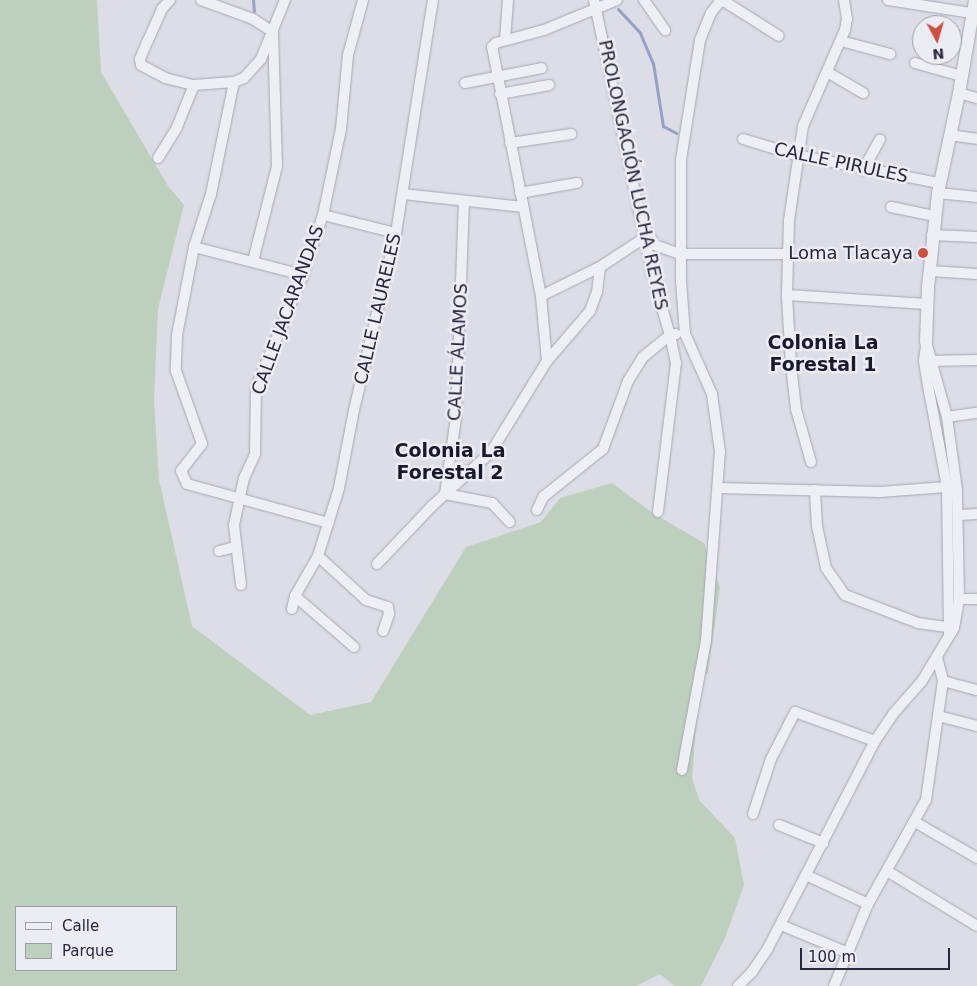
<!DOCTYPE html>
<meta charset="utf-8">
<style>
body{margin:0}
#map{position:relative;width:977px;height:986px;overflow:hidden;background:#dcdde6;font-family:"DejaVu Sans",sans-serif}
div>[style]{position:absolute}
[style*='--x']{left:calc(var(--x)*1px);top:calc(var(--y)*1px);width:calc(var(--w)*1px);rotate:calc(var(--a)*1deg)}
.green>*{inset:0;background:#bdd0bd}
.stream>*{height:3px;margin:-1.5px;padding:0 1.5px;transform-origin:1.5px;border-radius:1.5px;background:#97a1c6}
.roads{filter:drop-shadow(0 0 1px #a5a7b3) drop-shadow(0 0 1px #a5a7b3)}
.minor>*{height:10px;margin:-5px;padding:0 5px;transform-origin:5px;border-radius:5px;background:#eeeff4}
.tertiary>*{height:12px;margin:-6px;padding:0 6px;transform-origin:6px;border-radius:6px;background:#eeeff4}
.dots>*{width:14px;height:14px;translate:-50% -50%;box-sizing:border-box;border:2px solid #ebecf4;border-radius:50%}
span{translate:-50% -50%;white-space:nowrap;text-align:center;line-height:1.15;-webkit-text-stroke:5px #ebecf4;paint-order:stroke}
.street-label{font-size:18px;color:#26283c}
.poi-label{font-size:18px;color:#26283c}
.right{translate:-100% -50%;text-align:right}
.neighbourhood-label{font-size:19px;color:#181a2c;font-weight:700}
.legend{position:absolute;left:15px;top:906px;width:162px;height:65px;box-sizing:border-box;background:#ebecf4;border:1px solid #9c9eaa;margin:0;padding:6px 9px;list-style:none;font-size:15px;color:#26283c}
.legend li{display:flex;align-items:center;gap:10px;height:25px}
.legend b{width:25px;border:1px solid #9c9eaa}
.north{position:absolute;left:912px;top:15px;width:50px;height:50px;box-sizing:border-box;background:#ebecf4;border:1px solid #9c9eaa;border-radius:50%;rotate:174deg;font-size:14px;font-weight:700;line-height:20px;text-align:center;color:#26283c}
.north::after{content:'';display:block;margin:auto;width:18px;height:22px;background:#cb5040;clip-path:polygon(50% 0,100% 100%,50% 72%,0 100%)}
.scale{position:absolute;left:800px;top:948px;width:150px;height:22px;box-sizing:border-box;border:2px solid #26283c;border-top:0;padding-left:6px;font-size:15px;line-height:18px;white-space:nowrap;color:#26283c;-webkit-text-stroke:4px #ebecf4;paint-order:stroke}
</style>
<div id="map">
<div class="green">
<i style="clip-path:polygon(evenodd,0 0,97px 0,101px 72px,168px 186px,184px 205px,158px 309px,154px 401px,159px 480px,192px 626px,310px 715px,371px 702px,466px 547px,541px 522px,560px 498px,612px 483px,654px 514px,704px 543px,720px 587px,708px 673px,700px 676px,692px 778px,699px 800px,735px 838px,744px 885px,725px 938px,701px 986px,675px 986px,660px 974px,636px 986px,0 986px,0 0,16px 907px,176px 907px,176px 970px,16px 970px,16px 907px)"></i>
</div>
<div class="stream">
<i style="--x:253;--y:0;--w:11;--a:85"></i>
<i style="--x:618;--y:9;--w:33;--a:47"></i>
<i style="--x:640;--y:33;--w:33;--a:67"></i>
<i style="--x:653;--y:63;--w:64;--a:81"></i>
<i style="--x:663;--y:126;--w:15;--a:28"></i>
</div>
<div class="roads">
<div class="minor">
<i style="--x:170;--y:0;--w:12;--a:132"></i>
<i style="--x:162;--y:9;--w:34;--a:114"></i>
<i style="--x:148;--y:40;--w:21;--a:113"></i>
<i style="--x:140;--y:59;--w:6;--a:81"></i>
<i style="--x:141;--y:65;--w:27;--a:28"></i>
<i style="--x:165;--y:78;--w:30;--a:14"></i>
<i style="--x:194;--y:85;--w:40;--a:-4.3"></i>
<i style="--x:234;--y:82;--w:11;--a:-22"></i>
<i style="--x:244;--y:78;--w:25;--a:-48"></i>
<i style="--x:261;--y:59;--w:64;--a:-67.9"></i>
<i style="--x:201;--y:0;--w:55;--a:20.1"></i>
<i style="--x:253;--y:19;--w:24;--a:33"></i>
<i style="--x:594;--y:0;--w:280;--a:78"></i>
<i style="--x:652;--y:274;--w:64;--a:73.6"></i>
<i style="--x:670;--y:335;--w:6;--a:-9"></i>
<i style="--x:644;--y:0;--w:37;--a:55"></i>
<i style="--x:722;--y:0;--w:67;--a:32.3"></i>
<i style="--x:888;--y:0;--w:90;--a:8.9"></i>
<i style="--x:505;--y:40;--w:40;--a:-85.7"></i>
<i style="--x:841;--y:41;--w:51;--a:14.9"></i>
<i style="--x:915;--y:63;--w:49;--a:15.5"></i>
<i style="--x:827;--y:72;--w:42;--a:30.3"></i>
<i style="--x:234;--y:82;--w:114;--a:101.6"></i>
<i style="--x:211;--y:194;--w:56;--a:107.8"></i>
<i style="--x:194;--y:247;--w:90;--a:100.9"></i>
<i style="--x:177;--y:335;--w:36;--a:92"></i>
<i style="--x:176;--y:371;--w:77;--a:70.4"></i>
<i style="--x:202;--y:444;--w:34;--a:128"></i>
<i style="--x:181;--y:471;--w:14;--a:65"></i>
<i style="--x:187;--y:484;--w:147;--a:15.4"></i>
<i style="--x:465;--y:83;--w:78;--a:-11"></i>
<i style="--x:959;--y:93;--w:19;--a:16"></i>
<i style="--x:500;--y:94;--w:50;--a:-10.4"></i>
<i style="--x:950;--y:135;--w:27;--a:8"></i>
<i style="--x:743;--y:139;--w:55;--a:16.8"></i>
<i style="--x:796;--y:155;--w:146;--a:11.1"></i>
<i style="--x:510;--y:143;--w:62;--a:-8.4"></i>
<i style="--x:158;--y:158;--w:36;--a:-58"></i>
<i style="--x:177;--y:127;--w:45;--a:-68"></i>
<i style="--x:863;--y:170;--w:35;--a:-61"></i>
<i style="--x:520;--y:193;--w:58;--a:-10"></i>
<i style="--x:938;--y:193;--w:39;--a:6"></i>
<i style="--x:403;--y:194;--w:121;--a:6.2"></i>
<i style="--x:891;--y:207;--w:45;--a:11.6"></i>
<i style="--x:323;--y:215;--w:75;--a:13.9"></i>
<i style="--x:644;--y:226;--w:22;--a:60"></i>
<i style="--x:655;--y:245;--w:27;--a:20"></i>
<i style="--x:680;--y:254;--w:108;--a:0"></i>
<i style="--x:932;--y:235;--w:45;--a:2.5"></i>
<i style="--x:194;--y:247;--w:113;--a:14.4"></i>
<i style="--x:253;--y:261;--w:98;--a:-75.8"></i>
<i style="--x:277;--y:166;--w:131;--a:-91.7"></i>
<i style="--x:930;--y:271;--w:47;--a:3.7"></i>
<i style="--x:787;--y:295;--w:140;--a:3.7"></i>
<i style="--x:541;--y:296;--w:66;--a:-26.2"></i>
<i style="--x:600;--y:267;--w:53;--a:-33.4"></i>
<i style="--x:926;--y:346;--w:15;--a:98"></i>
<i style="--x:924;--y:361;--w:25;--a:81"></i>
<i style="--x:928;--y:386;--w:103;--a:79.3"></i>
<i style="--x:947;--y:487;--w:149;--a:89.2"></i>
<i style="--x:547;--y:361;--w:65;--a:-95.3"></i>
<i style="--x:541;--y:296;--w:254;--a:-101.1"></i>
<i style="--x:492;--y:47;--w:6;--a:-45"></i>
<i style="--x:496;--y:43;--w:50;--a:-15.2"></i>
<i style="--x:544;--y:30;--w:79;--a:-22.3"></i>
<i style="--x:928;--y:361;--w:49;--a:-1.2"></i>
<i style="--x:947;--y:417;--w:30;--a:-8"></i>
<i style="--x:811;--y:462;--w:55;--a:-105.8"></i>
<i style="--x:796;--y:409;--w:44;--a:-96.5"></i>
<i style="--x:791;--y:365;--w:70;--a:-93.3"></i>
<i style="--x:787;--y:295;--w:75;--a:-88.5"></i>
<i style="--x:789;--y:220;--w:95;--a:-81.5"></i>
<i style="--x:803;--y:126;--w:105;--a:-66.4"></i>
<i style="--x:845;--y:30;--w:11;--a:-80"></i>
<i style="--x:847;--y:19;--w:19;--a:-99"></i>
<i style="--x:718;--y:488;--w:162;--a:1.4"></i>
<i style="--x:880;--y:492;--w:67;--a:-4.3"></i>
<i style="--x:815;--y:490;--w:36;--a:87"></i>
<i style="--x:817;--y:526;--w:43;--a:77.9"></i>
<i style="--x:826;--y:568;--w:33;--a:55"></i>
<i style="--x:845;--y:595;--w:78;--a:21"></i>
<i style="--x:918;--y:623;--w:35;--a:8"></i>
<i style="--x:445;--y:494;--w:77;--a:-81.8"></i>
<i style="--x:456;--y:418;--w:217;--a:-87.9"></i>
<i style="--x:445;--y:494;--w:48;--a:10.8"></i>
<i style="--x:492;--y:503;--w:26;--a:47"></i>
<i style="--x:537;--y:510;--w:14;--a:-65"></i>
<i style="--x:543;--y:497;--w:77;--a:-38.7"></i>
<i style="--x:603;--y:449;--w:72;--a:-69.8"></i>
<i style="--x:628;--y:381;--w:28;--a:-58"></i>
<i style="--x:643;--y:357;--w:35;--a:-39"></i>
<i style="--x:670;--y:335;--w:29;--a:78"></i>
<i style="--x:676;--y:363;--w:150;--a:96.9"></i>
<i style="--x:959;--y:515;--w:18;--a:-3"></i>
<i style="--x:219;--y:551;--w:16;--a:-14"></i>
<i style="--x:318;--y:556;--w:65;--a:42.5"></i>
<i style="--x:366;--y:600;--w:23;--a:18"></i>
<i style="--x:388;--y:607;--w:7;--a:82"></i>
<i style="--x:389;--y:614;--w:18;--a:109"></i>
<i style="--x:377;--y:564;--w:80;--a:-46.5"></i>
<i style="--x:432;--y:506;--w:80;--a:-42.5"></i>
<i style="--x:491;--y:452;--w:107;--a:-58.4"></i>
<i style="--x:547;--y:361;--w:66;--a:-49.3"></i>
<i style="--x:590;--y:311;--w:20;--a:-70"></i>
<i style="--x:597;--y:292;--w:25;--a:-83"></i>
<i style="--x:241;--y:585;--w:60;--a:-96.7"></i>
<i style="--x:234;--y:525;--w:48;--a:-78"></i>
<i style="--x:244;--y:478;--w:26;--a:-65"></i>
<i style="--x:255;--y:454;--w:67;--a:-89.1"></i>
<i style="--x:256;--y:387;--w:121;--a:-67.2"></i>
<i style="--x:303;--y:275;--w:63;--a:-71.6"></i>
<i style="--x:323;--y:215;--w:88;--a:-78.2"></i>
<i style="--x:341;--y:129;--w:74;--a:-84.6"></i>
<i style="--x:348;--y:55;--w:57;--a:-74.7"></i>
<i style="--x:295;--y:596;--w:78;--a:40.8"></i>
<i style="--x:959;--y:599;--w:18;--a:0"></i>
<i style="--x:292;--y:609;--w:13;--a:-77"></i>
<i style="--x:295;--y:596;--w:46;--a:-60.1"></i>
<i style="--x:318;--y:556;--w:71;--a:-72.8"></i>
<i style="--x:339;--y:488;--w:79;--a:-79.1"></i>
<i style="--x:354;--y:410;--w:182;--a:-76.7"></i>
<i style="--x:396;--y:233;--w:236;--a:-81"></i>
<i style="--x:943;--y:681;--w:35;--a:15"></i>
<i style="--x:938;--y:716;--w:40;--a:14.4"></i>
<i style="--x:682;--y:770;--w:131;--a:-79.5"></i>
<i style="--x:706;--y:641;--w:190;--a:-85.8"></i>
<i style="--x:720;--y:452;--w:59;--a:-97.9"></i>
<i style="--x:712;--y:394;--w:66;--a:-114.2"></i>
<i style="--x:685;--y:334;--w:53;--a:-94.3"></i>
<i style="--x:681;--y:281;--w:121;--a:-90"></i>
<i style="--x:681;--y:160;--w:121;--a:-81"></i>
<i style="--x:700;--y:40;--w:29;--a:-68"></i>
<i style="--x:711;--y:13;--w:16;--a:-52"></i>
<i style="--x:753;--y:814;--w:58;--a:-71.9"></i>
<i style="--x:771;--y:759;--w:53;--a:-62.9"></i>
<i style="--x:795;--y:712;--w:85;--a:19.9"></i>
<i style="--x:915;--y:822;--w:72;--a:30.1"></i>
<i style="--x:779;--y:825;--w:48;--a:22.2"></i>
<i style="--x:887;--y:871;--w:105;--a:31.4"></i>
<i style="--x:808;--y:876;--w:66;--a:25"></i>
<i style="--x:781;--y:925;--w:70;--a:22.6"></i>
<i style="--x:738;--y:986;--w:20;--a:-45"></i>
<i style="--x:752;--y:972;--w:29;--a:-56"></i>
<i style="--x:768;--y:948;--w:233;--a:-62.7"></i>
<i style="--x:875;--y:741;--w:32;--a:-56"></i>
<i style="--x:893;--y:714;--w:44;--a:-48.7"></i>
<i style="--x:922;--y:681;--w:62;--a:-58.9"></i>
<i style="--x:954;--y:628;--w:29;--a:-80"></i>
<i style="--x:959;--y:599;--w:109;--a:-91.1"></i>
<i style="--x:957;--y:490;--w:74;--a:-97.8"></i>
<i style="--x:947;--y:417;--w:78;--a:-105.6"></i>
<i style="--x:834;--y:986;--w:89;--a:-67.5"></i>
<i style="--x:868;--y:904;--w:119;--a:-60.9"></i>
<i style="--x:926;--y:800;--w:120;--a:-81.9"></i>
<i style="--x:943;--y:681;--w:25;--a:-104"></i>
</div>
<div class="tertiary">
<i style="--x:926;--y:342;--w:55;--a:-87.9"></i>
<i style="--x:928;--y:287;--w:95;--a:-83.9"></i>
<i style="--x:938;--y:193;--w:102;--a:-78.1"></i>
<i style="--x:959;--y:93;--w:94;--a:-80.2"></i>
</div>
</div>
<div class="dots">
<i style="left:923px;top:253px;background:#cb5040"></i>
</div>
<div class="street-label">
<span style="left:841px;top:163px;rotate:12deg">CALLE PIRULES</span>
<span style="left:633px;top:175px;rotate:78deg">PROLONGACIÓN LUCHA REYES</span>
<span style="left:378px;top:309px;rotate:-77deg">CALLE LAURELES</span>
<span style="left:288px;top:310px;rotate:-70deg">CALLE JACARANDAS</span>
<span style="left:458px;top:352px;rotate:-87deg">CALLE ÁLAMOS</span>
</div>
<div class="poi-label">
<span class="right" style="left:913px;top:253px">Loma Tlacaya</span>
</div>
<div class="neighbourhood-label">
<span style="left:823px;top:354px">Colonia La<br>Forestal 1</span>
<span style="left:450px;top:462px">Colonia La<br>Forestal 2</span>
</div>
<ul class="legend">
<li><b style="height:6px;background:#eeeff4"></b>Calle</li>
<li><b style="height:14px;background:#bdd0bd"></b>Parque</li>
</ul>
<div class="north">N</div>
<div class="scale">100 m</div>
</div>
